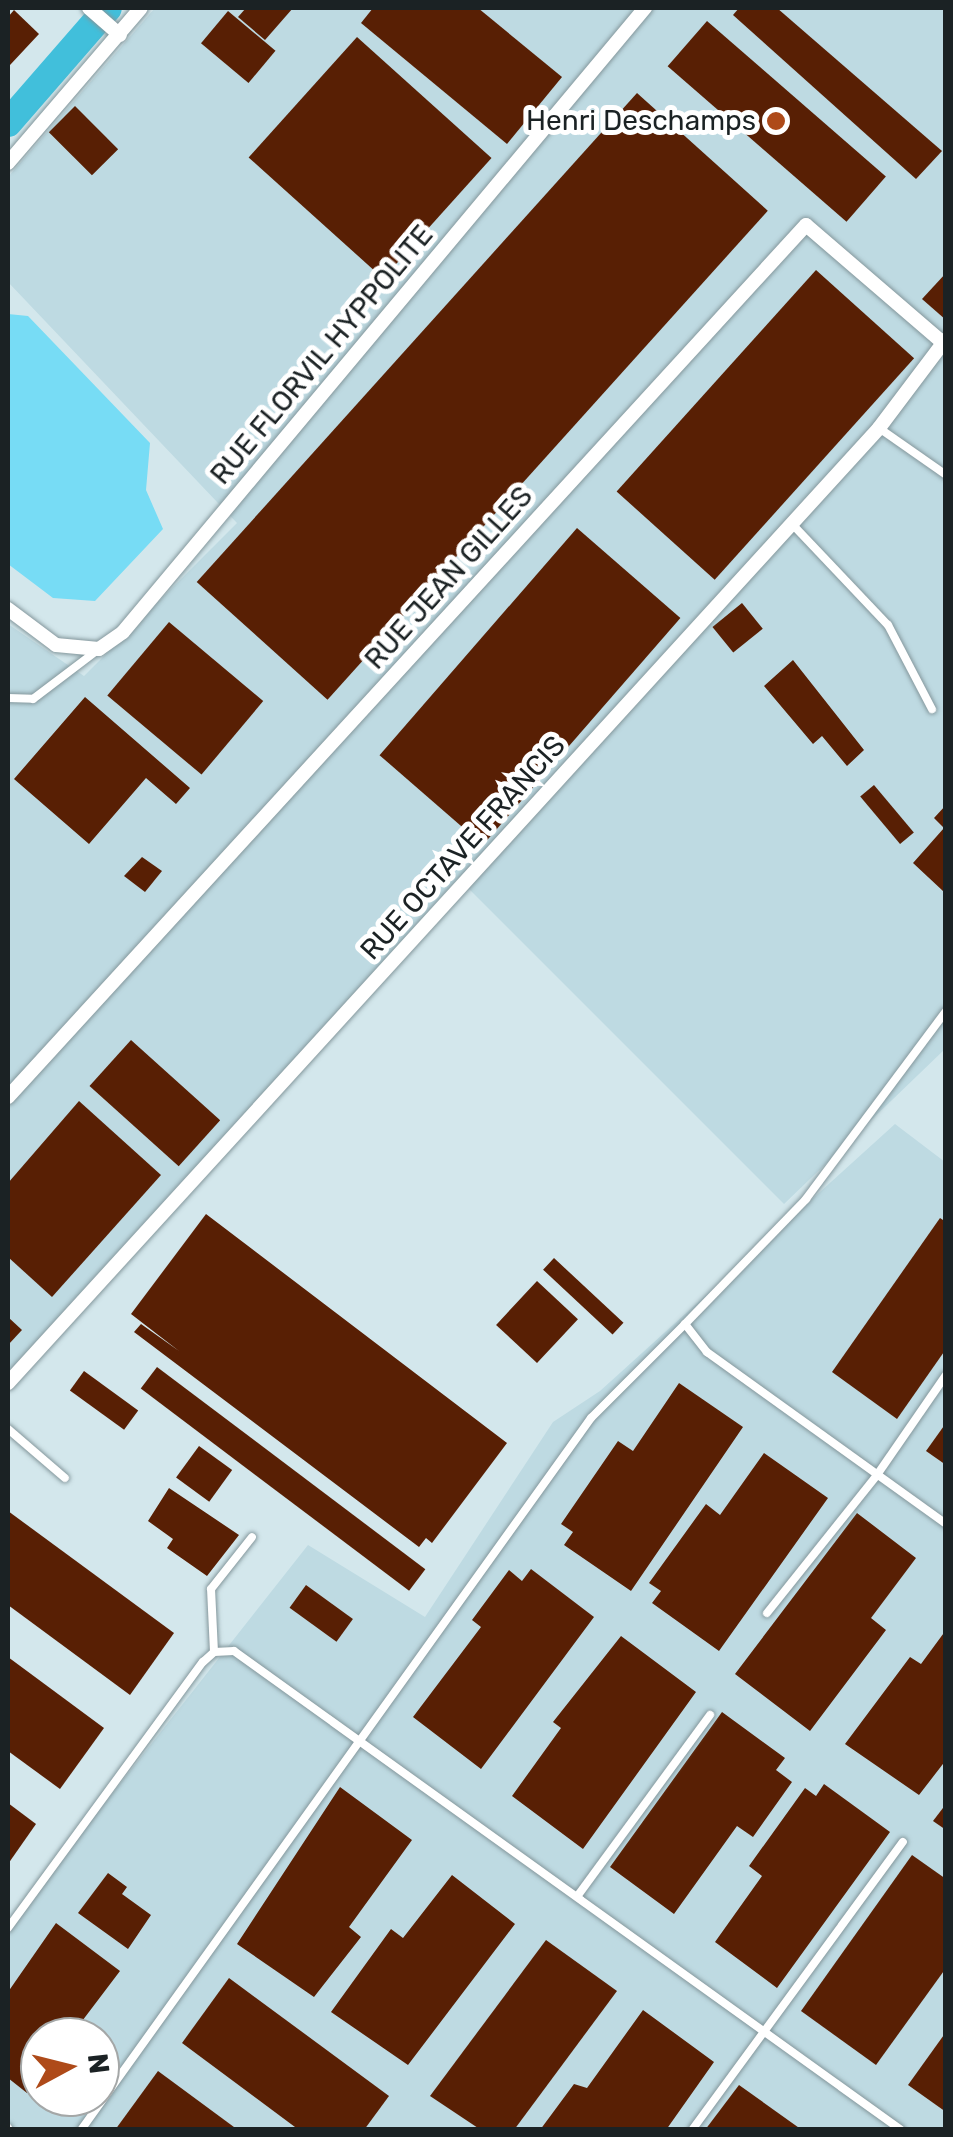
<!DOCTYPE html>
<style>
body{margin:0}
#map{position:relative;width:953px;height:2137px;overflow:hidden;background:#d3e7ec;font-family:Rubik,sans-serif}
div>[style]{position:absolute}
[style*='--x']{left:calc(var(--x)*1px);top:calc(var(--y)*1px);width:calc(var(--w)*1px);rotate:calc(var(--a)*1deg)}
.built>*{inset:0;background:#bedae2}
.green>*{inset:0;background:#77dcf5}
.river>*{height:28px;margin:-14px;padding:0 14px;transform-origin:14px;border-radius:14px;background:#41bfdb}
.building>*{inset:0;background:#581f04;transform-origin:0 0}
.roads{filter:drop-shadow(0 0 2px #84979c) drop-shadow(0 0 2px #84979c)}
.lane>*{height:8px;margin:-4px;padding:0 4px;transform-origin:4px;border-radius:4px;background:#fff}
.street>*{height:14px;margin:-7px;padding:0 7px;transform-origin:7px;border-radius:7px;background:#fff}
.dots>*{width:28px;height:28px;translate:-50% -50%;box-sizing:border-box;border:5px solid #fff;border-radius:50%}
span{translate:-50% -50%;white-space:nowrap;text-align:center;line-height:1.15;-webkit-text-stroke:10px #fff;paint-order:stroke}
.poi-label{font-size:28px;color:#1b2224}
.right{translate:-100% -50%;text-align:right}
.street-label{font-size:28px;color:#1b2224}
.frame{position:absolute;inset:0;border:10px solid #1b2224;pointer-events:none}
.north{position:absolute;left:20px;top:2017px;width:100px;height:100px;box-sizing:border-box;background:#fff;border:2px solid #a4a7a7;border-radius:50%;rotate:83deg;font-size:28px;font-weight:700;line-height:40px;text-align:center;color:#1b2224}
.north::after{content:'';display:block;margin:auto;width:35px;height:45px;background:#ae4a19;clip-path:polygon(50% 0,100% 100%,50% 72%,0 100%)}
</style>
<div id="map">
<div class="built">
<i style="clip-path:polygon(155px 8px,945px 8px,945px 1049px,784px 1204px,458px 878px,8px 1377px,8px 624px,84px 676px,237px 523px,8px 282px,8px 177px)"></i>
<i style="clip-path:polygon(evenodd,895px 1124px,945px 1162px,945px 2129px,8px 2129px,8px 1926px,308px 1545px,425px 1617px,553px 1422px,600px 1391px,895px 1124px,40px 2037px,100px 2037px,100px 2097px,40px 2097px,40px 2037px)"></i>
</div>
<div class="green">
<i style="clip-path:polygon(8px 314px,28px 316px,150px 443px,146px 490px,163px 529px,95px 601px,53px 598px,8px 564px)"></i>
</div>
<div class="river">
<i style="--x:8;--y:123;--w:152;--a:-49"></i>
</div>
<div class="building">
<i style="clip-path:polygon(246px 8px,293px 8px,265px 40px,238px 17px)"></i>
<i style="clip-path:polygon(373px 8px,478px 8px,562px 77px,507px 144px,361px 23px)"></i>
<i style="clip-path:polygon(739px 8px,777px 8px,942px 151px,916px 179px,733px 15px)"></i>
<i style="clip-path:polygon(14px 10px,39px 34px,10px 65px,8px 17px)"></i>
<i style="left:228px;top:11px;width:62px;height:42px;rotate:40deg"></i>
<i style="left:707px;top:21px;width:237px;height:60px;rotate:41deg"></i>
<i style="left:357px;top:37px;width:181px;height:162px;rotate:42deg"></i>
<i style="left:637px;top:93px;width:176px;height:658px;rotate:42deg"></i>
<i style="left:75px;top:106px;width:61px;height:37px;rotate:45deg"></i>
<i style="left:816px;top:270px;width:132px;height:298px;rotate:42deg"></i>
<i style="clip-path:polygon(946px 273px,946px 320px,922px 299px)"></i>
<i style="left:577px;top:528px;width:137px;height:301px;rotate:41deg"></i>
<i style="left:742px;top:603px;width:33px;height:38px;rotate:51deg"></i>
<i style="left:169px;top:622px;width:123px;height:96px;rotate:40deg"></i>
<i style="clip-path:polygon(793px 660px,864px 750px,847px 766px,822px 736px,813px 744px,764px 686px)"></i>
<i style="clip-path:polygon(85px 697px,190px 788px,176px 804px,146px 778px,89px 844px,14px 779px)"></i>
<i style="left:874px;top:785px;width:62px;height:18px;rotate:50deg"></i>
<i style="clip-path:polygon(946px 805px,946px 888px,943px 891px,913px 863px,944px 828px,934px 818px)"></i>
<i style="clip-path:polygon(142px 857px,162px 871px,145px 892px,124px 876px)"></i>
<i style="left:131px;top:1040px;width:120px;height:62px;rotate:42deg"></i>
<i style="clip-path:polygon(79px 1101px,161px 1175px,52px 1297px,8px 1257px,8px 1183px)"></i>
<i style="clip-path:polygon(206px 1214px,507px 1443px,432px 1543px,426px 1538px,419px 1547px,134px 1332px,141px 1324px,179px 1351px,131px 1314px)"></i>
<i style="clip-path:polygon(940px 1218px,946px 1222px,946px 1349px,897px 1419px,832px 1372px)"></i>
<i style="left:554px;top:1258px;width:95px;height:16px;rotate:43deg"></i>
<i style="left:537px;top:1281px;width:56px;height:60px;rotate:43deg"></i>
<i style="clip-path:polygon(8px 1317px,22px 1330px,8px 1345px)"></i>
<i style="left:157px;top:1367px;width:336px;height:27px;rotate:37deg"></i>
<i style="left:84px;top:1371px;width:67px;height:24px;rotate:36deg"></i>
<i style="clip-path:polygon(679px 1383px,743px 1427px,631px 1591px,564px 1545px,573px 1532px,561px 1524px,618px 1441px,633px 1451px)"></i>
<i style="clip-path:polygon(946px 1423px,946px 1465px,926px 1451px)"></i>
<i style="left:199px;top:1446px;width:41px;height:39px;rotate:36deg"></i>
<i style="clip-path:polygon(764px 1453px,828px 1498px,719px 1651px,652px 1603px,661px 1591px,649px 1583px,706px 1504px,720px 1515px)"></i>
<i style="clip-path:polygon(169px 1488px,239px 1535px,207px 1576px,167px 1548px,173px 1539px,148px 1521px)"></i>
<i style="clip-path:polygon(8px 1511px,174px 1633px,130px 1695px,8px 1605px)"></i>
<i style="clip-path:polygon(857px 1513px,916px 1558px,871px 1618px,886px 1630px,810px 1731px,735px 1674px)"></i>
<i style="clip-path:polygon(531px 1569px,594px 1617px,481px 1769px,413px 1717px,481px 1627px,472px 1620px,509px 1570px,522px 1581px)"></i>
<i style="left:306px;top:1585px;width:58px;height:28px;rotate:36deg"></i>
<i style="clip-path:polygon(946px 1630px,946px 1760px,919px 1795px,845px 1744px,910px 1657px,921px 1664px)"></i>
<i style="clip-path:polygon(621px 1636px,696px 1692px,583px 1849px,512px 1796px,561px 1728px,553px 1722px)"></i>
<i style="clip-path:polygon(8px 1657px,104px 1728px,60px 1789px,8px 1751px)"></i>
<i style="clip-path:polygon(722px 1712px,785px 1758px,776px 1770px,792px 1782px,753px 1837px,737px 1826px,674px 1914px,610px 1867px)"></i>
<i style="clip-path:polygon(824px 1784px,890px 1832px,777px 1988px,715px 1942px,762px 1876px,749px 1866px,805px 1788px,816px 1796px)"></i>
<i style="clip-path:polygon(340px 1787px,412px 1840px,349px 1927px,361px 1937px,314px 1997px,237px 1944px)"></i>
<i style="clip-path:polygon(8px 1803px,36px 1824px,8px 1864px)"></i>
<i style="clip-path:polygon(946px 1804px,946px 1830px,933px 1821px)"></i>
<i style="clip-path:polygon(912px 1855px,946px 1879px,946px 1968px,876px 2065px,801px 2011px)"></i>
<i style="clip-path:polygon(108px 1873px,127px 1887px,122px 1894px,151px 1915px,128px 1949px,78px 1913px)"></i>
<i style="clip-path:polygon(452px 1875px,515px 1924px,408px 2065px,331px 2012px,391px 1929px,403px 1938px)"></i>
<i style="clip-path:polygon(56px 1923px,120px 1971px,70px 2037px,40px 2037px,40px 2076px,27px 2093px,8px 2078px,8px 1992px)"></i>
<i style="clip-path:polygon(546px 1940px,617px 1991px,514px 2130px,481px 2130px,430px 2096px)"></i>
<i style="clip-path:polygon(229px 1978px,389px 2096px,364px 2130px,299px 2130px,182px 2043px)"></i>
<i style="clip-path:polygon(643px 2010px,714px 2062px,666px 2130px,540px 2130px,574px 2084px,587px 2088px)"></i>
<i style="clip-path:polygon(946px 2032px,946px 2112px,908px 2085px)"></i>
<i style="clip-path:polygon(158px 2071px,238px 2130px,115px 2130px)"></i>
<i style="clip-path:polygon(739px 2085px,802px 2130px,705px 2130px)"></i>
</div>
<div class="roads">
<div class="lane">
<i style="--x:879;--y:428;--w:82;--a:35"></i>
<i style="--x:792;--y:524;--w:139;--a:46.5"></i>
<i style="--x:888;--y:625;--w:95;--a:62.4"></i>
<i style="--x:8;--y:698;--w:25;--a:2"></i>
<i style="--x:33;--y:699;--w:83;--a:-37.1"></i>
<i style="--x:685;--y:1324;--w:174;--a:-45.9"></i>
<i style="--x:806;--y:1199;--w:234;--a:-53.3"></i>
<i style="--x:8;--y:1429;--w:75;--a:40.7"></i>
<i style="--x:767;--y:1613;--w:176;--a:-51.4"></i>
<i style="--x:877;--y:1475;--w:121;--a:-55.4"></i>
<i style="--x:214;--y:1652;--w:63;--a:-92.7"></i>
<i style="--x:211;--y:1589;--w:66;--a:-51.7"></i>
<i style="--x:579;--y:1894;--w:222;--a:-53.8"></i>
<i style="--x:8;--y:1928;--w:330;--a:-53.8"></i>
<i style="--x:203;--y:1662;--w:15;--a:-42"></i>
<i style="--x:214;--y:1652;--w:20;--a:-3"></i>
<i style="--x:234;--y:1651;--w:821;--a:35.68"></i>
<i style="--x:8;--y:2128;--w:2;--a:63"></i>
<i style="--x:81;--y:2130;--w:876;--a:-54.39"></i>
<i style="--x:591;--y:1418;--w:133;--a:-45"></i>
<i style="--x:685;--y:1324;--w:36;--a:52"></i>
<i style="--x:707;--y:1352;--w:294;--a:35.7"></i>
<i style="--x:692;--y:2130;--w:357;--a:-53.8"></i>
</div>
<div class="street">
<i style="--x:89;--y:8;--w:41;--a:41.1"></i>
<i style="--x:8;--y:163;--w:204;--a:-49.4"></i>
<i style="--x:8;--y:609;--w:60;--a:36.9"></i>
<i style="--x:56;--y:645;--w:43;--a:5.3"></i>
<i style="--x:99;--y:649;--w:29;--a:-35"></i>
<i style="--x:123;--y:632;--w:814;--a:-50.09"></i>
<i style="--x:8;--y:1097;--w:1182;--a:-47.54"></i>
<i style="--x:806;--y:225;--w:179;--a:40.7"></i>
<i style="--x:8;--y:1383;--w:1293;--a:-47.63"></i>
<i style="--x:879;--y:428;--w:111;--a:-53"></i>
</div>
</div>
<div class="dots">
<i style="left:776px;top:121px;background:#ae4a19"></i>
</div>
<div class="poi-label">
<span class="right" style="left:756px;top:121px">Henri Deschamps</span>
</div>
<div class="street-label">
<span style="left:322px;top:355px;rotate:-50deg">RUE FLORVIL HYPPOLITE</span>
<span style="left:449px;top:578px;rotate:-48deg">RUE JEAN GILLES</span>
<span style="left:463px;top:848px;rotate:-48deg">RUE OCTAVE FRANCIS</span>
</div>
<div class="frame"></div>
<div class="north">N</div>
</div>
